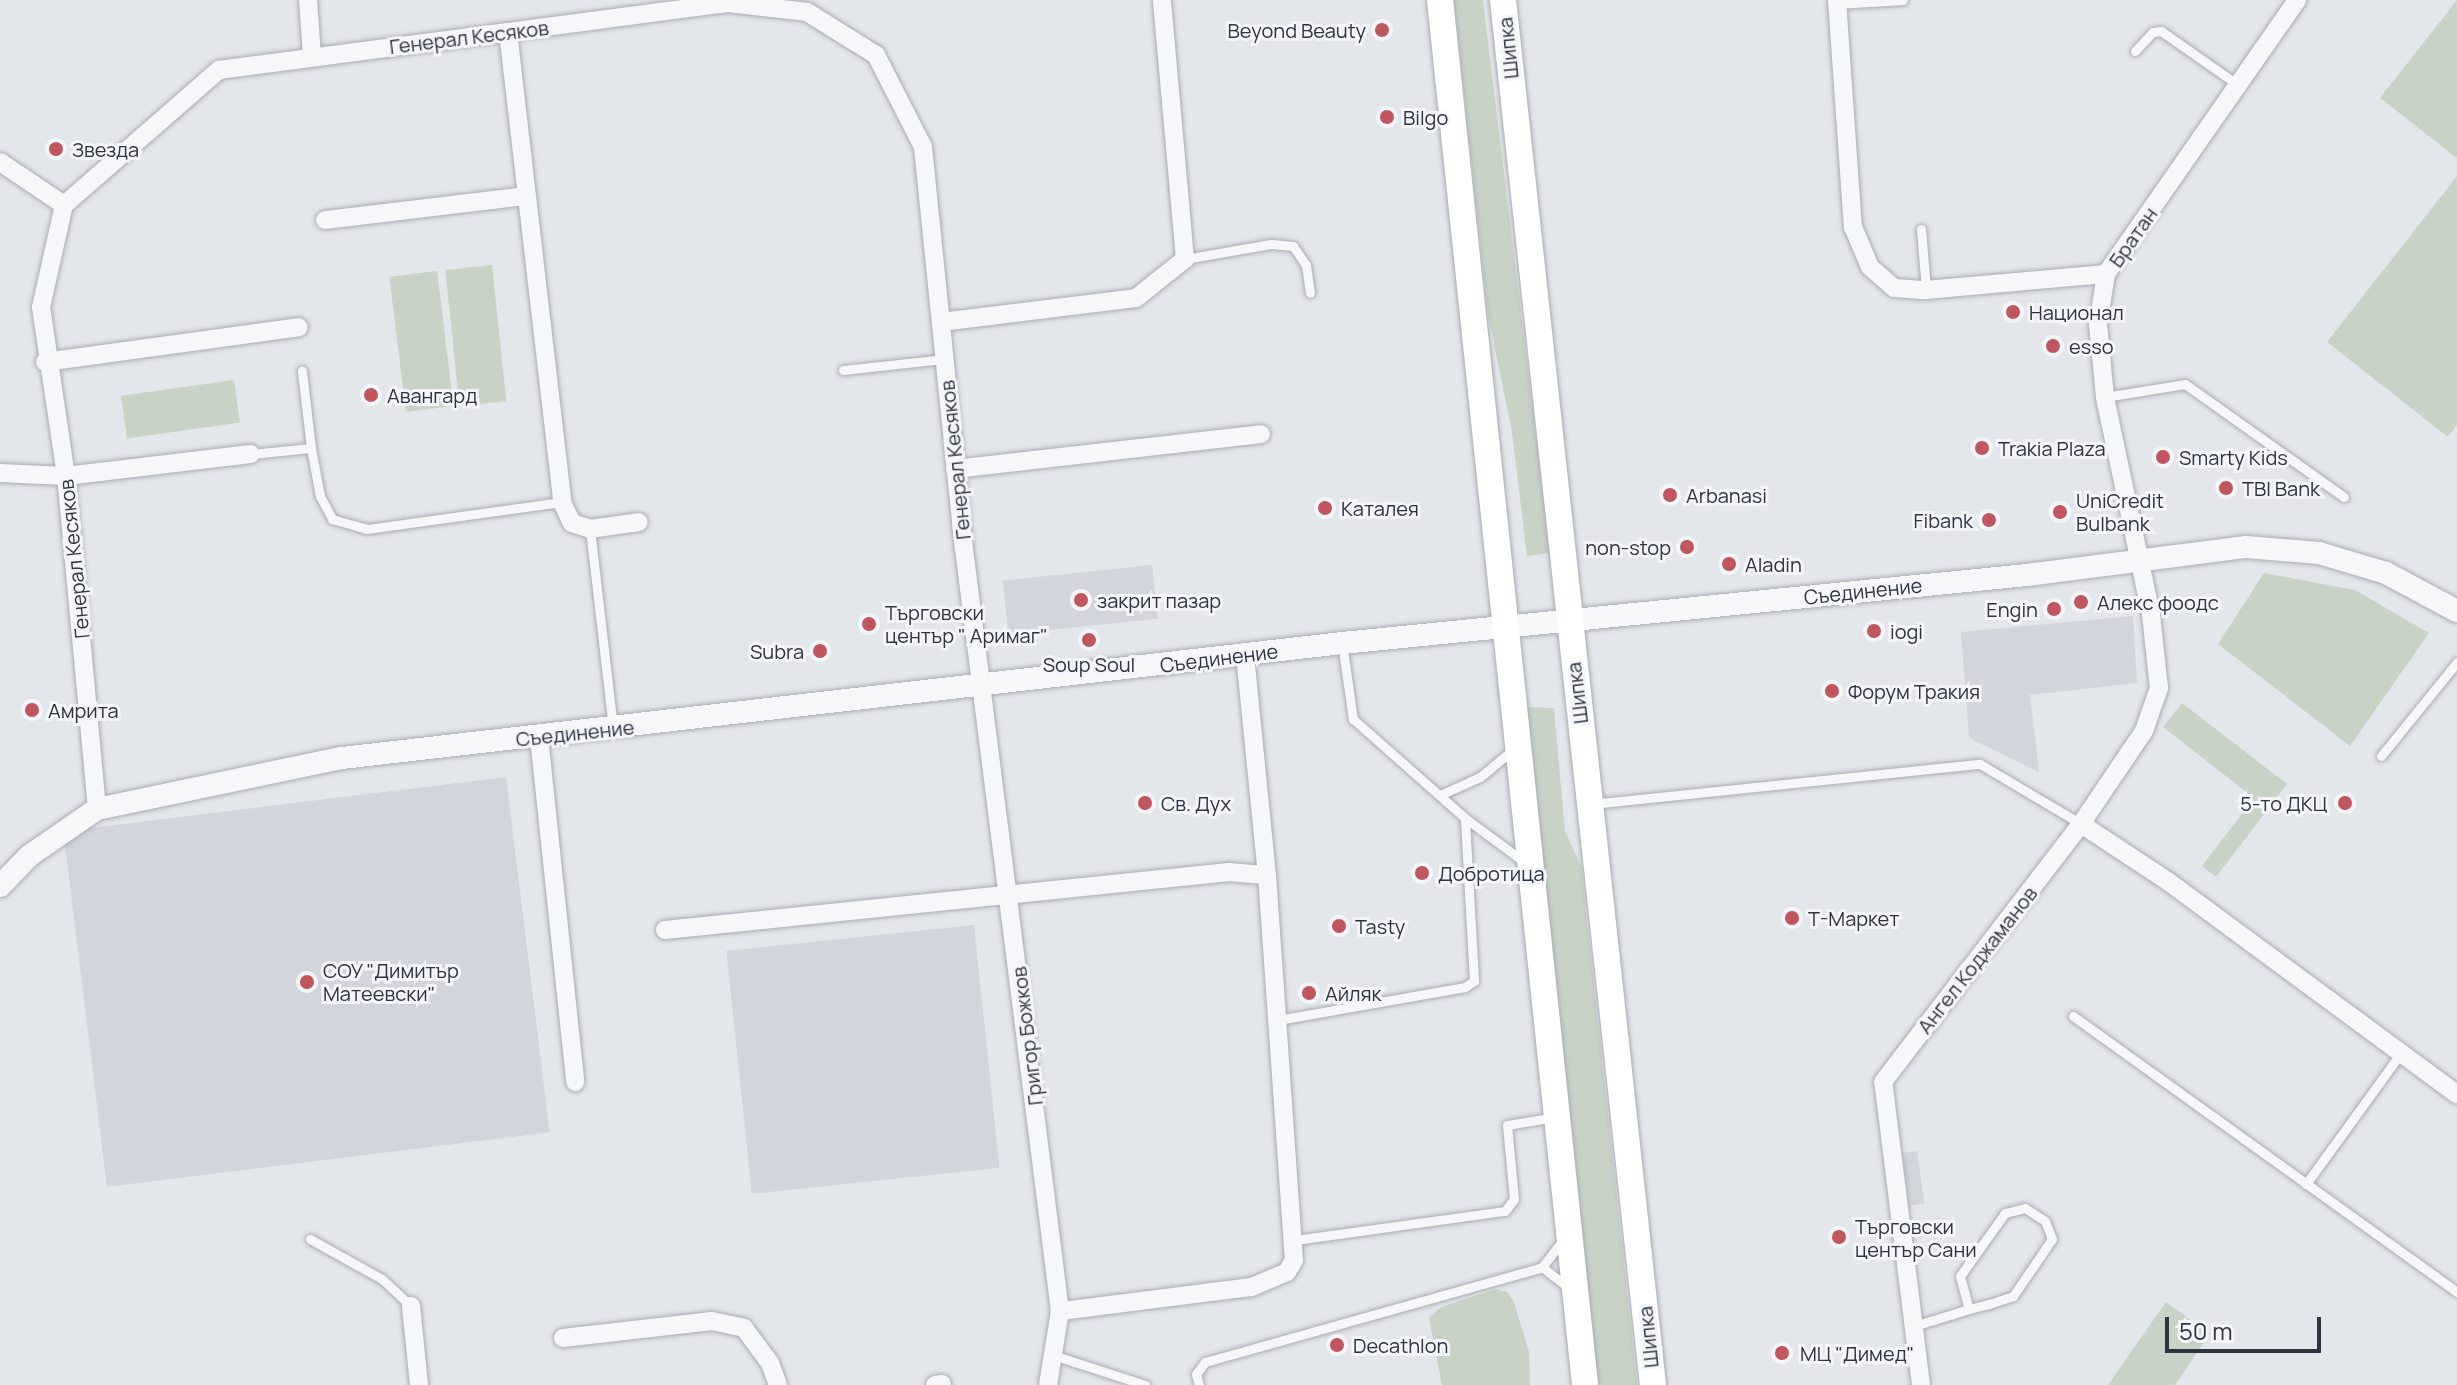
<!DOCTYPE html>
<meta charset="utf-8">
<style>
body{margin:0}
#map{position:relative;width:2457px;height:1385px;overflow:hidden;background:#e3e6ea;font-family:Manrope,sans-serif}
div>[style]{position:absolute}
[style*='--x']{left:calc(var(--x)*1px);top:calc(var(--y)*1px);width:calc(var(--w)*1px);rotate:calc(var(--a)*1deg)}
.built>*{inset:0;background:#d2d5dc;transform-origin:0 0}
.green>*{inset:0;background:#c8d3c5;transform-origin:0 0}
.roads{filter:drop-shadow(0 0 2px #a9adb4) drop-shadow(0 0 2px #a9adb4)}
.service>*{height:9px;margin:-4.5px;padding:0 4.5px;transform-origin:4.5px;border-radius:4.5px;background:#f6f7f9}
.minor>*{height:18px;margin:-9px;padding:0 9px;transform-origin:9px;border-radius:9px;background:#f6f7f9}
.tertiary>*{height:22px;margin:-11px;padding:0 11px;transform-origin:11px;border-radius:11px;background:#f6f7f9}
.secondary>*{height:26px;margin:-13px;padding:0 13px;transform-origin:13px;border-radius:13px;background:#fff}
.dots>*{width:22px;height:22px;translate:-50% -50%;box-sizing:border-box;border:4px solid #f3f5f8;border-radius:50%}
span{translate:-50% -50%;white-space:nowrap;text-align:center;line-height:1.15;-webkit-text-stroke:6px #f3f5f8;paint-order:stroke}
.poi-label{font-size:20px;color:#2d3341}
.right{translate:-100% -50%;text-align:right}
.left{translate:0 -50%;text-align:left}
.street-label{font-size:20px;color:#2d3341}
.scale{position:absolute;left:2165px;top:1317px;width:156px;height:36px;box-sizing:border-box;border:4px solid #2d3341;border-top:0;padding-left:10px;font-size:24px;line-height:28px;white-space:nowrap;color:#2d3341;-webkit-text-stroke:6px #f3f5f8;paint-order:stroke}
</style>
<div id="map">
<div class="built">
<i style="left:1152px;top:565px;width:54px;height:150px;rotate:84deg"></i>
<i style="clip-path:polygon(2133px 616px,2137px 683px,2030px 695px,2039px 772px,1969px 738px,1961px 632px)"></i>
<i style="left:506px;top:777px;width:358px;height:446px;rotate:83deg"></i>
<i style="left:974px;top:925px;width:244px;height:249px;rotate:84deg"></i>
<i style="left:1917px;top:1151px;width:53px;height:15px;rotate:82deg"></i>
</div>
<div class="green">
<i style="clip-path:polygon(1454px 0,1483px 0,1550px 553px,1527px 556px,1512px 432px,1488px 314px)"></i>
<i style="clip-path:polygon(2457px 0,2457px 158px,2380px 98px)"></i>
<i style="clip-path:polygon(2457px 176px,2457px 425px,2448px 437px,2327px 342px)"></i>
<i style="left:492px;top:265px;width:137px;height:47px;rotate:84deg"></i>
<i style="left:437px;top:271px;width:136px;height:48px;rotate:83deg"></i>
<i style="left:234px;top:380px;width:43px;height:114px;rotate:82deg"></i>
<i style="clip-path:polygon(2264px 573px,2355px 590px,2429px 633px,2350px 746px,2218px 644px)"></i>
<i style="clip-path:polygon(2182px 703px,2287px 784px,2216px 877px,2202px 866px,2254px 798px,2163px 727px)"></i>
<i style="clip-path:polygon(1525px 707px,1554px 708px,1565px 831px,1581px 866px,1637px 1385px,1597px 1385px)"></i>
<i style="clip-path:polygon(1496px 1289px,1507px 1292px,1514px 1302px,1529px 1352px,1530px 1385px,1442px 1385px,1429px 1318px,1441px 1307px)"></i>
<i style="clip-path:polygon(2166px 1302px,2210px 1334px,2175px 1385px,2108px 1385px)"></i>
</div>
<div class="roads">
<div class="service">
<i style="--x:1836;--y:4;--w:67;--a:-3.4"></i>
<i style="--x:2135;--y:51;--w:26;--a:-47"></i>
<i style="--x:2153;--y:32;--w:8;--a:-7"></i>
<i style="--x:2161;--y:31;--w:94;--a:35"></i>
<i style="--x:1921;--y:229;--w:61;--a:85.3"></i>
<i style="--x:1185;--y:259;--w:87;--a:-9.9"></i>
<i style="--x:1271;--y:244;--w:22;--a:5"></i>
<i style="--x:1293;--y:246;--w:23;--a:56"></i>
<i style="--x:1306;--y:265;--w:28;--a:82"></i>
<i style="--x:843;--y:370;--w:103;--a:-6.2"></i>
<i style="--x:2105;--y:397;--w:81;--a:-9.2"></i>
<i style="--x:2185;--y:384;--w:195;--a:35.4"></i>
<i style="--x:311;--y:448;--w:49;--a:79.4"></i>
<i style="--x:320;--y:496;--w:26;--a:62"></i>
<i style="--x:332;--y:519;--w:36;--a:16"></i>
<i style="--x:367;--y:529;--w:197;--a:-7.9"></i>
<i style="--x:251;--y:454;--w:60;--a:-5.7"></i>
<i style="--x:311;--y:448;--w:78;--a:-96.7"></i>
<i style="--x:590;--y:529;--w:200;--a:83.4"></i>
<i style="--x:1342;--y:643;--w:77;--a:81.8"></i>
<i style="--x:1353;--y:719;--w:149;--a:41.5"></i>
<i style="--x:1465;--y:818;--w:74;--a:36.7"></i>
<i style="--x:2381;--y:756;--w:121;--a:-51"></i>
<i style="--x:1440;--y:795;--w:44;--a:-24.2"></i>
<i style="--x:1480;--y:777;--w:45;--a:-39.6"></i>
<i style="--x:1591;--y:804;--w:391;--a:-5.9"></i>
<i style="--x:1980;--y:764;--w:117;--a:30.7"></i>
<i style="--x:2073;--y:1016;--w:473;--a:35.7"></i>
<i style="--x:1278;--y:1020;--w:190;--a:-10"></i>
<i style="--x:1465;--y:987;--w:11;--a:-34"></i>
<i style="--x:1474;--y:981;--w:163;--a:-93.2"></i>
<i style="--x:2306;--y:1184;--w:162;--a:-54.1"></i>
<i style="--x:310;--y:1239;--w:82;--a:29.1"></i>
<i style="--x:382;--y:1279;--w:40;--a:43"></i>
<i style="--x:1295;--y:1240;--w:212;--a:-7.9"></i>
<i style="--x:1505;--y:1211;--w:15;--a:-53"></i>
<i style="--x:1514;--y:1199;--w:74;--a:-95.4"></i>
<i style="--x:1507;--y:1125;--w:50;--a:-9.3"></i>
<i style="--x:1542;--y:1267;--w:37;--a:38"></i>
<i style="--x:1914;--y:1326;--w:58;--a:-17.2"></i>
<i style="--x:1969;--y:1309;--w:21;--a:-14"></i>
<i style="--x:1989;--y:1304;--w:25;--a:-18"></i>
<i style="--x:2013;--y:1296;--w:69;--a:-55.6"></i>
<i style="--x:2052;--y:1239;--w:19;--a:-111"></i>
<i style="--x:2045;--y:1221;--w:24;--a:-147"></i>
<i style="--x:2025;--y:1208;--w:21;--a:166"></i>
<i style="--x:2005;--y:1213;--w:77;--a:125.5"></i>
<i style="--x:1960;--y:1276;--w:34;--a:75"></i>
<i style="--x:1056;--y:1356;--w:94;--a:18"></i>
<i style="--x:1199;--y:1385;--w:11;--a:-105"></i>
<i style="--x:1196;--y:1374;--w:15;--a:-53"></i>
<i style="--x:1205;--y:1362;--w:350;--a:-15.7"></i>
<i style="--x:1542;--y:1267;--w:36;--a:-52"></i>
</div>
<div class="minor">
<i style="--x:308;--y:0;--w:56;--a:85.9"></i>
<i style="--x:1837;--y:0;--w:228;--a:86"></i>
<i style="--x:1853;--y:227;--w:43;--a:67"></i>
<i style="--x:1870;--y:267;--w:32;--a:41"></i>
<i style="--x:1894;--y:288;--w:32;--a:4"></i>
<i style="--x:1926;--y:290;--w:181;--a:-5.1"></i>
<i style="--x:508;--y:32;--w:473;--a:83.4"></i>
<i style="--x:562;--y:502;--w:23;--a:65"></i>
<i style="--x:572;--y:523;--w:19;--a:18"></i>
<i style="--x:590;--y:529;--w:49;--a:-8.1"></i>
<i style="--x:0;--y:162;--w:77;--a:33.9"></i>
<i style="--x:325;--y:220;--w:203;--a:-6.8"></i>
<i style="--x:941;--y:322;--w:196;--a:-7"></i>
<i style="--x:1136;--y:298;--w:63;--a:-38.5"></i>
<i style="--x:1185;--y:259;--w:260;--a:-95.1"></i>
<i style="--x:45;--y:362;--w:256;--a:-7.8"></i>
<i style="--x:955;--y:469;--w:308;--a:-6.5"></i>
<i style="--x:0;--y:473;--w:66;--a:2.6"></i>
<i style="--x:66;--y:476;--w:186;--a:-6.8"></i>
<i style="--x:1245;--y:655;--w:221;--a:84.3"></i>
<i style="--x:539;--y:737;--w:347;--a:84"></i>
<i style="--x:97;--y:809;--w:334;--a:-95.3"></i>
<i style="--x:66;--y:476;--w:171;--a:-98.4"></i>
<i style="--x:41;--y:307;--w:105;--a:-77.3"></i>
<i style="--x:64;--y:205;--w:206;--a:-41.1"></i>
<i style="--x:219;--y:70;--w:513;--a:-7.5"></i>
<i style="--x:728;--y:3;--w:80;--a:6.5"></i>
<i style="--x:807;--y:12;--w:81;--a:31.9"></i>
<i style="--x:876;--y:55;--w:103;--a:62.9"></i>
<i style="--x:923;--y:147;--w:404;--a:84.2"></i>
<i style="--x:964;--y:549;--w:768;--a:82.82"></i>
<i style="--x:1060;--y:1311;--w:75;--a:99.2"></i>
<i style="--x:2081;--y:824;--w:105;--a:33.4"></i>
<i style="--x:2169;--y:882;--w:358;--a:36.4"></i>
<i style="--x:665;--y:930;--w:567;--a:-5.87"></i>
<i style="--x:1229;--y:872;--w:38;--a:5"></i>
<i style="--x:1267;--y:875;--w:386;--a:86"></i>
<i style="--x:1294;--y:1260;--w:14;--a:120"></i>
<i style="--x:1287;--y:1272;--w:39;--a:157"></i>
<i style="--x:1251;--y:1287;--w:193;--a:172.8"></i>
<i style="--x:411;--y:1306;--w:79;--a:84.2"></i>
<i style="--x:563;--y:1338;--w:150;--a:-6.5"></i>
<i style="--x:712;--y:1321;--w:33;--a:12"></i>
<i style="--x:744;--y:1328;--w:44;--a:53.4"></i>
<i style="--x:770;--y:1363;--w:23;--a:70"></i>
<i style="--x:935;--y:1385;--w:7;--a:-8"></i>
<i style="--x:1921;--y:1385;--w:305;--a:-97.1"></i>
<i style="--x:1883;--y:1082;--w:325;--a:-52.5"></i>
<i style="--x:2081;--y:824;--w:112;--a:-55.9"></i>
<i style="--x:2144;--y:731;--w:46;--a:-70.8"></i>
<i style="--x:2159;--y:688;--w:74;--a:-96.2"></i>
<i style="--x:2151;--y:614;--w:222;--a:-102"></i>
<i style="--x:2105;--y:397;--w:73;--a:-95.5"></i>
<i style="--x:2098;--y:324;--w:51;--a:-80.9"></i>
<i style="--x:2106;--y:274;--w:334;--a:-55.1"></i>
</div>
<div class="tertiary">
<i style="--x:0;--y:886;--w:42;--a:-46"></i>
<i style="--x:29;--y:856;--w:83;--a:-34.7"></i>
<i style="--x:97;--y:809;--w:250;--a:-11.8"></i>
<i style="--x:342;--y:758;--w:1007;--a:-6.56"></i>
<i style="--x:1342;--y:643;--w:688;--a:-5.67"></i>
<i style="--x:2027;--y:575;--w:221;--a:-7.3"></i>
<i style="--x:2246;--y:547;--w:73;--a:4.7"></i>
<i style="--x:2319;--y:553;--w:70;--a:16.6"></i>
<i style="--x:2386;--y:573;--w:81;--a:28.2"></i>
</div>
<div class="secondary">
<i style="--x:1440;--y:0;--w:1393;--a:84.02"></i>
<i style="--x:1503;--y:0;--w:1393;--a:83.82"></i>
</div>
</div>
<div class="dots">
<i style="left:1382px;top:30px;background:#c1565e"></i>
<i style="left:1387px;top:117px;background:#c1565e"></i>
<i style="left:56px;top:149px;background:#c1565e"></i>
<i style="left:2013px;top:312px;background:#c1565e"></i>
<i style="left:2053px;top:346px;background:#c1565e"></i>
<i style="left:371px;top:395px;background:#c1565e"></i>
<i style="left:1982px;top:448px;background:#c1565e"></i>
<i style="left:2163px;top:457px;background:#c1565e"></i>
<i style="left:2226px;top:488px;background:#c1565e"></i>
<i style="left:1670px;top:495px;background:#c1565e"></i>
<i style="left:1325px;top:508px;background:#c1565e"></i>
<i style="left:2060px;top:512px;background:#c1565e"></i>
<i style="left:1989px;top:520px;background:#c1565e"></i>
<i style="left:1687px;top:547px;background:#c1565e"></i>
<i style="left:1729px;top:564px;background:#c1565e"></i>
<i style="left:1081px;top:600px;background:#c1565e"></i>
<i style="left:2081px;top:602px;background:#c1565e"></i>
<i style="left:2054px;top:609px;background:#c1565e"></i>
<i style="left:869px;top:624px;background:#c1565e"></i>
<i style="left:1874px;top:631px;background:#c1565e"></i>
<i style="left:1089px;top:640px;background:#c1565e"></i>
<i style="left:820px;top:651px;background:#c1565e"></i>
<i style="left:1832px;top:691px;background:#c1565e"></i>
<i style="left:32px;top:710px;background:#c1565e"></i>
<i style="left:1145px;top:803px;background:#c1565e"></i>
<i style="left:2345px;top:803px;background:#c1565e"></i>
<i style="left:1422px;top:873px;background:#c1565e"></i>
<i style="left:1792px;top:918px;background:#c1565e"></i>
<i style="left:1339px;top:926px;background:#c1565e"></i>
<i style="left:307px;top:982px;background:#c1565e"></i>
<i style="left:1309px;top:993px;background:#c1565e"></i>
<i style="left:1839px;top:1237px;background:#c1565e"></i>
<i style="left:1337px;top:1345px;background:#c1565e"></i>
<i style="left:1782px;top:1353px;background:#c1565e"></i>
</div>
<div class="poi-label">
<span class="right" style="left:1366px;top:30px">Beyond Beauty</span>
<span class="left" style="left:1403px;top:117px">Bilgo</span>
<span class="left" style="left:72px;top:149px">Звезда</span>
<span class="left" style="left:2029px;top:312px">Национал</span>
<span class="left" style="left:2069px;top:346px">esso</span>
<span class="left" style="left:387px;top:395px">Авангард</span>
<span class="left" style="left:1998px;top:448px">Trakia Plaza</span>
<span class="left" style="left:2179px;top:457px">Smarty Kids</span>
<span class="left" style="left:2242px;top:488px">TBI Bank</span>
<span class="left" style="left:1686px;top:495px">Аrbanasi</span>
<span class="left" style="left:2076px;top:512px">UniCredit<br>Bulbank</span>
<span class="left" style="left:1341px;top:508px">Каталея</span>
<span class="right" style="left:1973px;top:520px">Fibank</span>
<span class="right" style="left:1671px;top:547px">non-stop</span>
<span class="left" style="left:1745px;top:564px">Аladin</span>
<span class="left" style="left:1097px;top:600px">закрит пазар</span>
<span class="left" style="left:2097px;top:602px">Алекс фоодс</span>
<span class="right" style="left:2038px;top:609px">Engin</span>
<span class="left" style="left:885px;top:624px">Търговски<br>център " Аримаг"</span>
<span class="left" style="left:1890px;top:631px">iogi</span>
<span class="right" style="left:804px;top:651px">Subra</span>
<span style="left:1089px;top:664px">Soup Soul</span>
<span class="left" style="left:1848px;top:691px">Форум Тракия</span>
<span class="left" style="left:48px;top:710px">Амрита</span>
<span class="left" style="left:1161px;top:803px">Св. Дух</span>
<span class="right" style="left:2327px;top:803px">5-то ДКЦ</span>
<span class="left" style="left:1438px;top:873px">Добротица</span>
<span class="left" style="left:1808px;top:918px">Т-Маркет</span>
<span class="left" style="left:1355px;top:926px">Tasty</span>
<span class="left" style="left:323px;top:982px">СОУ "Димитър<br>Матеевски"</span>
<span class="left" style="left:1325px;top:993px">Айляк</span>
<span class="left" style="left:1855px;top:1238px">Търговски<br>център Сани</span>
<span class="left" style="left:1353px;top:1345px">Decathlon</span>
<span class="left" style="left:1800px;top:1353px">МЦ "Димед"</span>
</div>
<div class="street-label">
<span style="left:469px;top:37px;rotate:-7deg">Генерал Кесяков</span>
<span style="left:1508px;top:48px;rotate:-96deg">Шипка</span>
<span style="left:2133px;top:237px;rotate:-55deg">Братан</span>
<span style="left:955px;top:460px;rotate:-96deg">Генерал Кесяков</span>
<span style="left:74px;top:559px;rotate:-96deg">Генерал Кесяков</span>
<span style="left:1863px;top:591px;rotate:-6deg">Съединение</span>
<span style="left:1219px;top:658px;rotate:-7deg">Съединение</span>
<span style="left:1577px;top:693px;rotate:-97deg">Шипка</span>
<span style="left:575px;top:733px;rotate:-6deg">Съединение</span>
<span style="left:1977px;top:960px;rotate:-52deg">Ангел Коджаманов</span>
<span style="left:1027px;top:1036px;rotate:-97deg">Григор Божков</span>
<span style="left:1648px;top:1337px;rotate:-96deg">Шипка</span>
</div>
<div class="scale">50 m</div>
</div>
